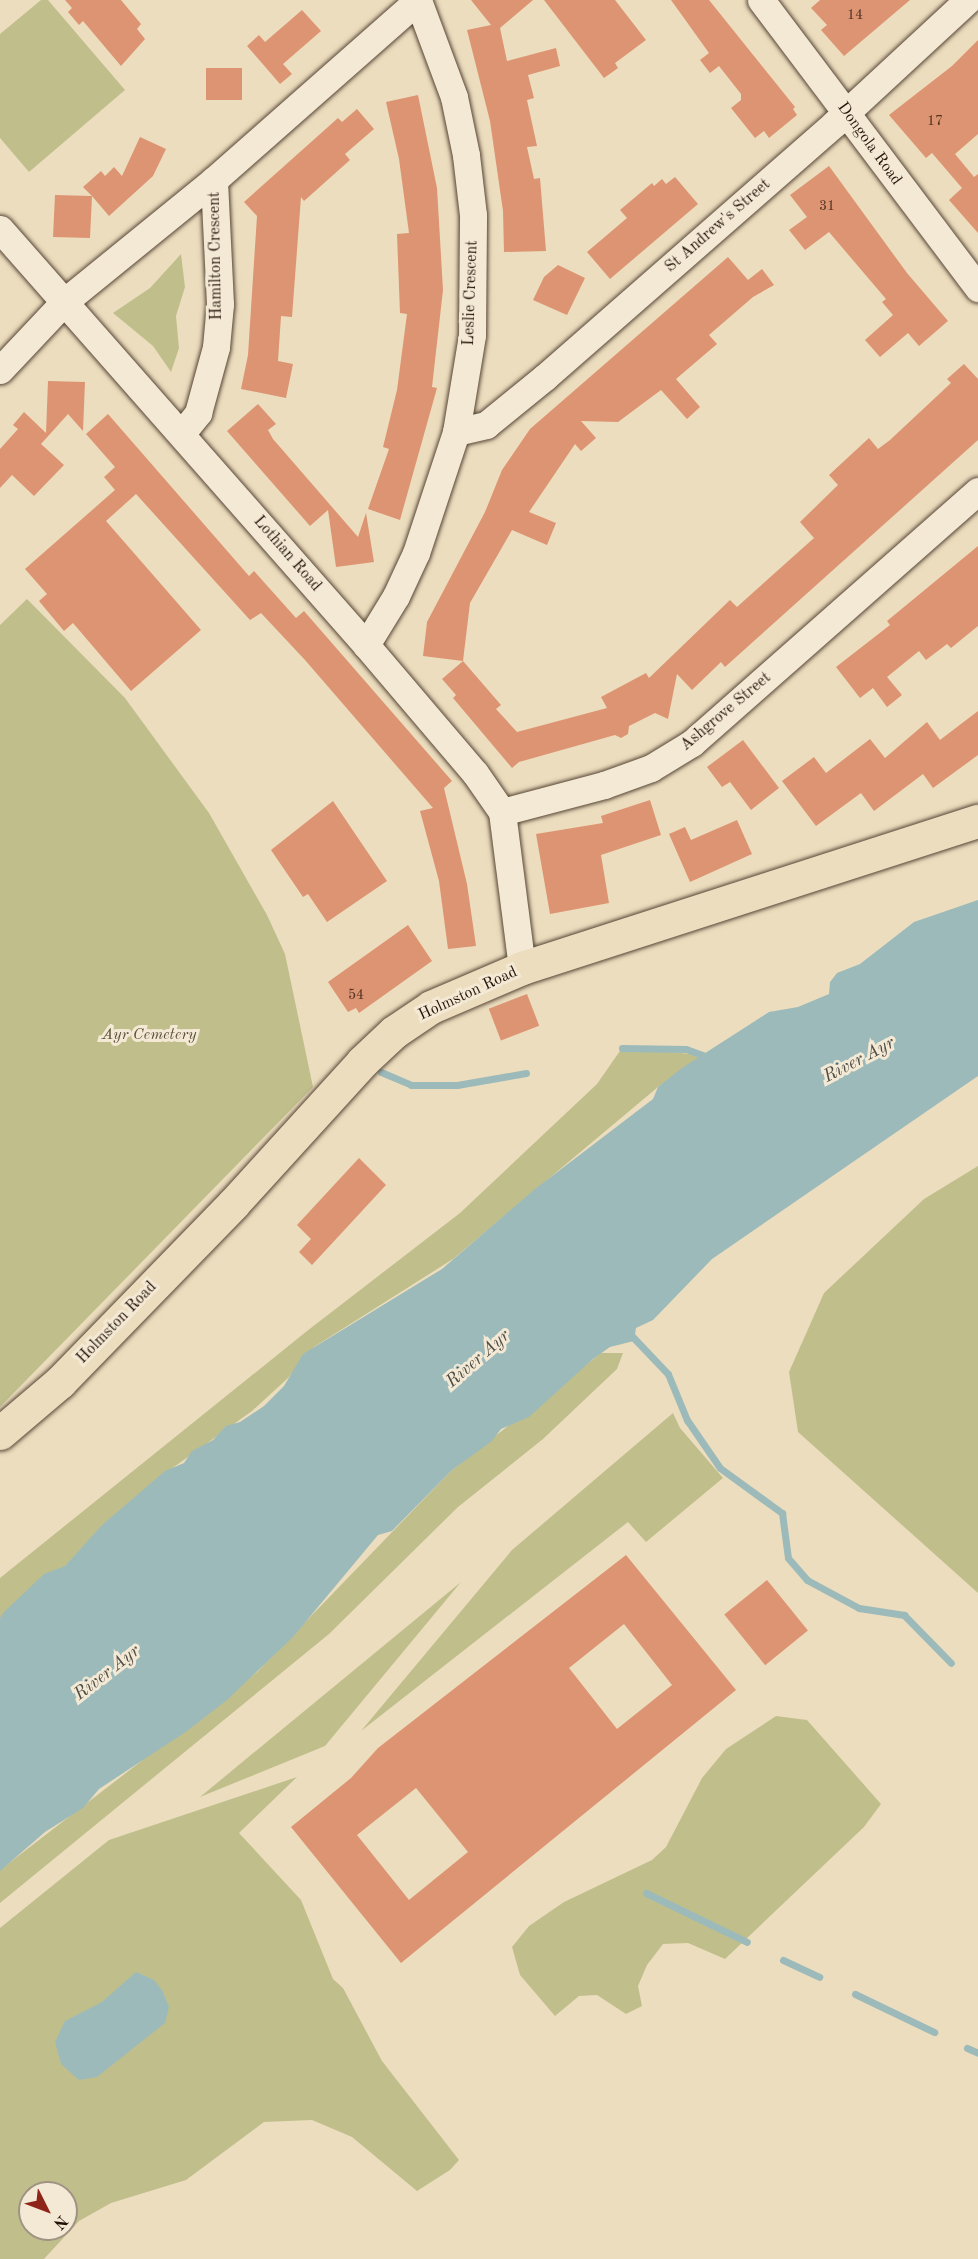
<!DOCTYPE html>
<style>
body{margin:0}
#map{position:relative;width:978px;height:2259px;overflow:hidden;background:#ecddbe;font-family:"Old Standard TT",serif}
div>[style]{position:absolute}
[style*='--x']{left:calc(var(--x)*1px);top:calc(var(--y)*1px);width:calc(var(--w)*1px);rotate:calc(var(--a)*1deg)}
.green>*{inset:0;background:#c0bf8c}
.water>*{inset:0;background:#9cbaba}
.stream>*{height:7px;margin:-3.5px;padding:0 3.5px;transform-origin:3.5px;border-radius:3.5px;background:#9cbaba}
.building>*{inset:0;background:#dd9472;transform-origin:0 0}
.roads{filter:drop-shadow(0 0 2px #564536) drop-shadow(0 0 2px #564536)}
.minor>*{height:27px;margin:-13.5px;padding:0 13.5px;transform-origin:13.5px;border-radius:13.5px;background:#f3e9d5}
.major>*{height:33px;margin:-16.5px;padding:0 16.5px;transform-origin:16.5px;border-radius:16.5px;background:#ecddbe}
span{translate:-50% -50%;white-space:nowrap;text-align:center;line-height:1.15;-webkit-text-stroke:6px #f3e9d5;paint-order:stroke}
.number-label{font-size:14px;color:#523222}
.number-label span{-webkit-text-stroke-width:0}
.street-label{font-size:16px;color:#241208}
.park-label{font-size:16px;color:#5b4f36;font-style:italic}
.water-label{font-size:18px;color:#4e4d46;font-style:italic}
.north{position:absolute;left:18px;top:2181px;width:60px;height:60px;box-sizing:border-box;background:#f3e9d5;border:2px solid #a09383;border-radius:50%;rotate:132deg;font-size:16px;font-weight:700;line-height:24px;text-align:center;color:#241208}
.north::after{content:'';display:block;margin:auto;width:21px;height:27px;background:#8f2418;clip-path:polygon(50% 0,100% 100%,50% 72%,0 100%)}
</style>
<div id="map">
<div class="green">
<i style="clip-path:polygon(41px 0,48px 0,125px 90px,29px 172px,0 138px,0 34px)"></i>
<i style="clip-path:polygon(181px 254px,185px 287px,176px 316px,179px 348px,171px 372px,153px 346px,113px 313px,150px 288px)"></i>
<i style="clip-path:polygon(27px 599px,125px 698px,209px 813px,267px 915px,285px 954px,313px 1087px,0 1407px,0 625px)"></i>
<i style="clip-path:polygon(622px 1048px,704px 1055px,658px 1087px,453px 1259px,314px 1347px,288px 1378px,252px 1411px,153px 1482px,65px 1566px,0 1621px,0 1578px,307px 1331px,460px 1213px,597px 1084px)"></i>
<i style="clip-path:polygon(978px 1166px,978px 1593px,798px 1432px,789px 1372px,824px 1293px,924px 1199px)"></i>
<i style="clip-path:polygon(601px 1353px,623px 1353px,617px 1369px,543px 1439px,458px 1507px,329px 1634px,0 1903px,0 1870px,257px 1672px,452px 1470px)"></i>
<i style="clip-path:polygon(673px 1413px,680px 1428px,723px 1478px,646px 1542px,628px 1522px,361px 1731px,512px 1550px)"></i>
<i style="clip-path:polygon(461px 1582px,325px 1746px,200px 1797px)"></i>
<i style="clip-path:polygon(776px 1716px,807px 1720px,881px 1804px,864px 1827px,725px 1959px,688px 1943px,663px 1944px,647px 1965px,638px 1986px,642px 2006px,626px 2014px,597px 1995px,579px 1996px,555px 2016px,520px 1975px,512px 1947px,529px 1926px,564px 1902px,652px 1860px,666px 1847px,702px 1778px,726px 1749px)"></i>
<i style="clip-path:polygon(evenodd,297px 1777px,239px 1833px,301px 1900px,333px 1979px,343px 1988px,382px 2061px,459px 2160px,450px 2170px,417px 2191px,352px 2137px,312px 2120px,264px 2122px,186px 2180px,111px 2203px,79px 2221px,44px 2259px,0 2259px,0 1928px,109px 1840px,297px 1777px,30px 2193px,66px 2193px,66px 2229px,30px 2229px,30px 2193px)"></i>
</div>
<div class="water">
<i style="clip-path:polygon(978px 900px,978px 1076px,712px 1259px,653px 1320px,636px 1328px,634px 1341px,610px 1347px,593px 1359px,529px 1417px,501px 1429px,492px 1441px,452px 1470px,392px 1531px,378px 1535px,293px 1637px,227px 1700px,187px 1731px,99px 1789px,83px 1808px,45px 1832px,0 1871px,0 1618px,4px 1612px,44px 1574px,65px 1566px,102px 1525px,165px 1471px,184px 1463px,192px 1451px,213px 1440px,226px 1426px,240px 1422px,264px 1406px,284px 1386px,303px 1354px,442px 1269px,535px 1189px,653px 1099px,658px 1087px,682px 1068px,769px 1012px,798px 1007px,829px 994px,830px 982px,837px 973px,860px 964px,914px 922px)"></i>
<i style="clip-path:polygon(136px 1972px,154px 1980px,162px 1990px,169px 2007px,165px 2023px,97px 2077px,79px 2080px,61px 2064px,55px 2042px,65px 2021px,102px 2002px)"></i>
</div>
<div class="stream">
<i style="--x:622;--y:1048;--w:64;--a:0.9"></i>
<i style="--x:686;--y:1049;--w:27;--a:20"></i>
<i style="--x:381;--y:1072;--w:33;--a:23"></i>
<i style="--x:411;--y:1085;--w:46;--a:0"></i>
<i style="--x:457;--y:1085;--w:70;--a:-9.9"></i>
<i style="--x:630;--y:1334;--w:55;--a:46.5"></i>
<i style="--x:668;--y:1374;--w:50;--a:67.6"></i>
<i style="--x:687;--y:1420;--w:58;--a:55.5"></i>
<i style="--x:720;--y:1468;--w:77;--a:36"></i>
<i style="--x:782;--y:1513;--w:45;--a:82.4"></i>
<i style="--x:788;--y:1558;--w:29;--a:49"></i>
<i style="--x:807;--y:1580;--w:59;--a:28.3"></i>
<i style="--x:859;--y:1608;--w:46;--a:8.8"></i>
<i style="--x:904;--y:1615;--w:67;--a:45.6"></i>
<i style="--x:646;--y:1893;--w:112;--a:25.9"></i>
<i style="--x:783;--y:1960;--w:40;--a:25"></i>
<i style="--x:855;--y:1994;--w:88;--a:25.7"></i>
<i style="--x:967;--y:2048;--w:12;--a:24"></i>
</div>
<div class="building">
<i style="clip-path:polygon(65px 0,121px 0,141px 24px,137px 29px,145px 39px,121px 66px,83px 21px,79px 25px,68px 12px,72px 8px)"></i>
<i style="clip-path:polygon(471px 0,533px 0,500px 28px,507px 61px,556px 48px,560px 66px,528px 75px,534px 98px,527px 100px,537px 146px,527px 147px,534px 179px,540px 178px,546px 251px,504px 252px,503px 211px,490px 121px,467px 30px,491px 25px)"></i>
<i style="clip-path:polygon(544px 0,615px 0,646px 40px,615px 63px,618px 68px,604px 78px)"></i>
<i style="clip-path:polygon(671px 0,709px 0,795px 107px,793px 109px,797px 115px,769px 138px,764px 131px,755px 138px,731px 108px,741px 100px,741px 94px,719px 66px,710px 73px,700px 60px,709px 53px)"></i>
<i style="clip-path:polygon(820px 0,910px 0,844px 56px,821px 30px,827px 25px,811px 8px)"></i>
<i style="clip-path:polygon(302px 10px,321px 31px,283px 64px,292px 74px,280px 84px,247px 46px,259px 35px,265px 42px)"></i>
<i style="clip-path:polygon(978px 40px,978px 134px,955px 154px,974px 177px,978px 174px,978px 233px,949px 200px,962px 188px,932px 153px,926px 158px,889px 115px,952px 66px)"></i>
<i style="left:206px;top:68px;width:36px;height:32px"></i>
<i style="clip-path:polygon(418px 95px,437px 188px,443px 290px,432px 387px,437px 388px,400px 520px,368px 509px,389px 449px,383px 447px,397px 390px,407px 314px,400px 313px,397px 234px,409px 233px,399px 159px,386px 102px)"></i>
<i style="clip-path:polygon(357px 109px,374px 129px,345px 154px,350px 160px,304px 201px,301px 197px,292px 317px,281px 316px,278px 361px,293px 364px,286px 398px,241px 389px,248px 355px,257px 216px,244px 202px,338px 118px,342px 122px)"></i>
<i style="clip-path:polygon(140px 137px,166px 149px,153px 176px,109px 216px,92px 196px,90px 238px,53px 237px,55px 195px,92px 196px,83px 187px,101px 171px,105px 176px,114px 167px,122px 176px)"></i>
<i style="clip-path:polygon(829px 166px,907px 273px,948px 321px,919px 346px,908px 333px,880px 357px,865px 340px,893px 315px,882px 302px,886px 299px,829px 232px,805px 250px,789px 230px,807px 217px,790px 195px)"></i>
<i style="clip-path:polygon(675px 177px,698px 204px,610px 279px,587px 252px,627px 218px,620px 210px,652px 183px,654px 186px,662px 179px,666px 184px)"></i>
<i style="clip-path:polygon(728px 257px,748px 280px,762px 269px,774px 285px,753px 297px,709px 335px,717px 344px,676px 379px,700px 407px,687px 419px,661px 390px,618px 422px,581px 421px,596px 438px,581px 451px,575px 444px,529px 512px,556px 523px,547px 545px,512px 530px,470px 603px,463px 661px,423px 656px,427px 622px,485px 512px,502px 470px,530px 429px)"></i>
<i style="clip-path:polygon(558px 265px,585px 278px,567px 315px,533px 300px,544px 277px)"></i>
<i style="clip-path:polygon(964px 364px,978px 379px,978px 440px,725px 667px,721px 662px,692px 690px,677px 674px,668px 719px,655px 713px,629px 726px,628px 734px,621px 738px,615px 735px,519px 762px,512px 768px,453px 698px,456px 695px,442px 679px,463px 661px,501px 705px,496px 709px,517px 732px,607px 708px,601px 697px,646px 673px,649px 678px,730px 600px,737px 607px,814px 538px,800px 522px,838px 485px,829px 475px,869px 438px,878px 449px,890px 440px,951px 383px,947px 379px)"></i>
<i style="clip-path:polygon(48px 381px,85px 382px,83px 431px,68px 414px,41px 444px,64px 465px,34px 496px,12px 475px,0 488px,0 449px,18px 429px,13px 425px,24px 412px,46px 433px)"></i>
<i style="clip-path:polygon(258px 404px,276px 424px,268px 430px,273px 439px,358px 537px,366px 513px,374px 562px,336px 567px,328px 510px,310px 526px,227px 431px)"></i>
<i style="clip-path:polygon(108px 414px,249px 576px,254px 571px,296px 618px,304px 611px,452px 781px,444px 788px,467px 884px,476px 946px,448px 949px,439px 881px,420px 811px,433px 808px,305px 660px,261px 613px,250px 620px,136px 494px,106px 521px,201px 630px,131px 691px,73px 623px,64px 631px,39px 601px,47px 594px,25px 569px,115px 490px,104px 477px,115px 467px,86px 434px)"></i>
<i style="clip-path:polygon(978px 546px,978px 626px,951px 648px,947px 644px,926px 660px,919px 651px,887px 677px,902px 695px,887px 707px,873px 688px,860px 698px,836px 667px,890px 625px,887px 621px)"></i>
<i style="clip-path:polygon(978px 711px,978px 755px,933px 788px,923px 774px,874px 811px,861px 793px,816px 826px,782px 781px,814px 757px,826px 773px,870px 739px,885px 758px,927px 722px,940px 740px)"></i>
<i style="clip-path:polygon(743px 740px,779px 788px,751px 810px,730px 782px,722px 787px,707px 767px)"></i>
<i style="clip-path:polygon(650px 800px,661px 835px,601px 855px,609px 903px,550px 914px,536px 834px,603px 823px,601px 816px)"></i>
<i style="clip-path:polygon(333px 801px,387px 881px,327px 922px,308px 894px,303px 897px,271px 850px)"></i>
<i style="clip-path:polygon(737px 820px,752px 854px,690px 882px,669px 834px,685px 827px,691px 840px)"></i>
<i style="clip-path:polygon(408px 925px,432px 961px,359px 1013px,356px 1008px,348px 1012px,328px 982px)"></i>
<i style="left:527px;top:994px;width:34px;height:41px;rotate:69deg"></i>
<i style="clip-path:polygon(359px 1158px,386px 1185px,312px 1265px,299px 1252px,311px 1239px,297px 1225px)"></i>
<i style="clip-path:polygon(evenodd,626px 1555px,736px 1690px,401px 1963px,291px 1827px,351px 1778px,378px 1748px,626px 1555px,624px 1624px,672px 1685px,617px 1729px,569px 1668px,624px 1624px,626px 1555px,416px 1788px,468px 1852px,409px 1900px,357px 1835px,416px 1788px)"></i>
<i style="left:767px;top:1580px;width:65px;height:55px;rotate:51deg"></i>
</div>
<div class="roads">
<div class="minor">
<i style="--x:761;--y:0;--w:361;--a:53"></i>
<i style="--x:0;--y:229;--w:554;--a:48.66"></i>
<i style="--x:366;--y:645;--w:168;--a:49.6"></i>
<i style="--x:475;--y:773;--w:47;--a:55.3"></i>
<i style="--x:0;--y:370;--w:93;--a:-46.7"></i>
<i style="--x:64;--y:302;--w:193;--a:-39.1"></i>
<i style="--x:214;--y:180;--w:272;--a:-41.4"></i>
<i style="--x:456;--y:432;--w:31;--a:-13"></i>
<i style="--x:486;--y:425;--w:76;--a:-39.1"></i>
<i style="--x:545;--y:377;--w:386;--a:-41.2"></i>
<i style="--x:835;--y:123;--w:181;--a:-42.8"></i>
<i style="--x:182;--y:433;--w:26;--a:-51"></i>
<i style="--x:198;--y:413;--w:68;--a:-74.7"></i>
<i style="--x:216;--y:347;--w:43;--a:-84.7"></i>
<i style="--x:220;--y:304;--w:124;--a:-92.8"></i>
<i style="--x:366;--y:645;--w:57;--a:-58.5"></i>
<i style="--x:396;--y:596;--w:47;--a:-65.1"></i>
<i style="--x:416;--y:553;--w:127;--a:-71.7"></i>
<i style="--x:456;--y:432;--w:98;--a:-80.6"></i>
<i style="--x:472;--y:335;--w:120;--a:-89.5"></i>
<i style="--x:473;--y:215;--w:60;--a:-96.7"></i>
<i style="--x:466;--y:155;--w:59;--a:-101.7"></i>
<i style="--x:454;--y:97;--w:103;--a:-110.4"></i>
<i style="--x:522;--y:968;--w:157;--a:-97.3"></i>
<i style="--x:502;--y:812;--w:106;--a:-14.8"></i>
<i style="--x:604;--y:785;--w:50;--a:-19.9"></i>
<i style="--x:651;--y:768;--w:48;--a:-31.4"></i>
<i style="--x:692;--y:743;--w:381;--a:-41.4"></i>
</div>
<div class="major">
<i style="--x:0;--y:1433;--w:79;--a:-40.4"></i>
<i style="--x:60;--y:1382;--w:248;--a:-45.8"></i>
<i style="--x:233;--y:1204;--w:192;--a:-47.7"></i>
<i style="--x:362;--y:1062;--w:44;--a:-43.2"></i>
<i style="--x:394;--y:1032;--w:45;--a:-34"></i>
<i style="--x:431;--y:1007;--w:99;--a:-23.2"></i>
<i style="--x:522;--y:968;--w:479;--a:-17.9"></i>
</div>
</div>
<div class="number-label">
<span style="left:855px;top:15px">14</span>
<span style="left:935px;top:121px">17</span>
<span style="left:827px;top:206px">31</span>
<span style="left:356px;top:995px">54</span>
</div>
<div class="street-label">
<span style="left:869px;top:144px;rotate:54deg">Dongola Road</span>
<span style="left:718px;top:226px;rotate:-41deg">St Andrew's Street</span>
<span style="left:216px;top:256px;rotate:-91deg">Hamilton Crescent</span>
<span style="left:471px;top:293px;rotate:-88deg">Leslie Crescent</span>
<span style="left:287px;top:554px;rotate:49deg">Lothian Road</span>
<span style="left:726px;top:712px;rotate:-40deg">Ashgrove Street</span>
<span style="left:468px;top:994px;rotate:-25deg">Holmston Road</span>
<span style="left:117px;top:1323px;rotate:-46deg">Holmston Road</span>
</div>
<div class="park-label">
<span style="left:149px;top:1035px">Ayr Cemetery</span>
</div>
<div class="water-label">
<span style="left:859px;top:1060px;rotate:-28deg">River Ayr</span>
<span style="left:478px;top:1359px;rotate:-41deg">River Ayr</span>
<span style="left:107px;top:1673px;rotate:-38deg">River Ayr</span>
</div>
<div class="north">N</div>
</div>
